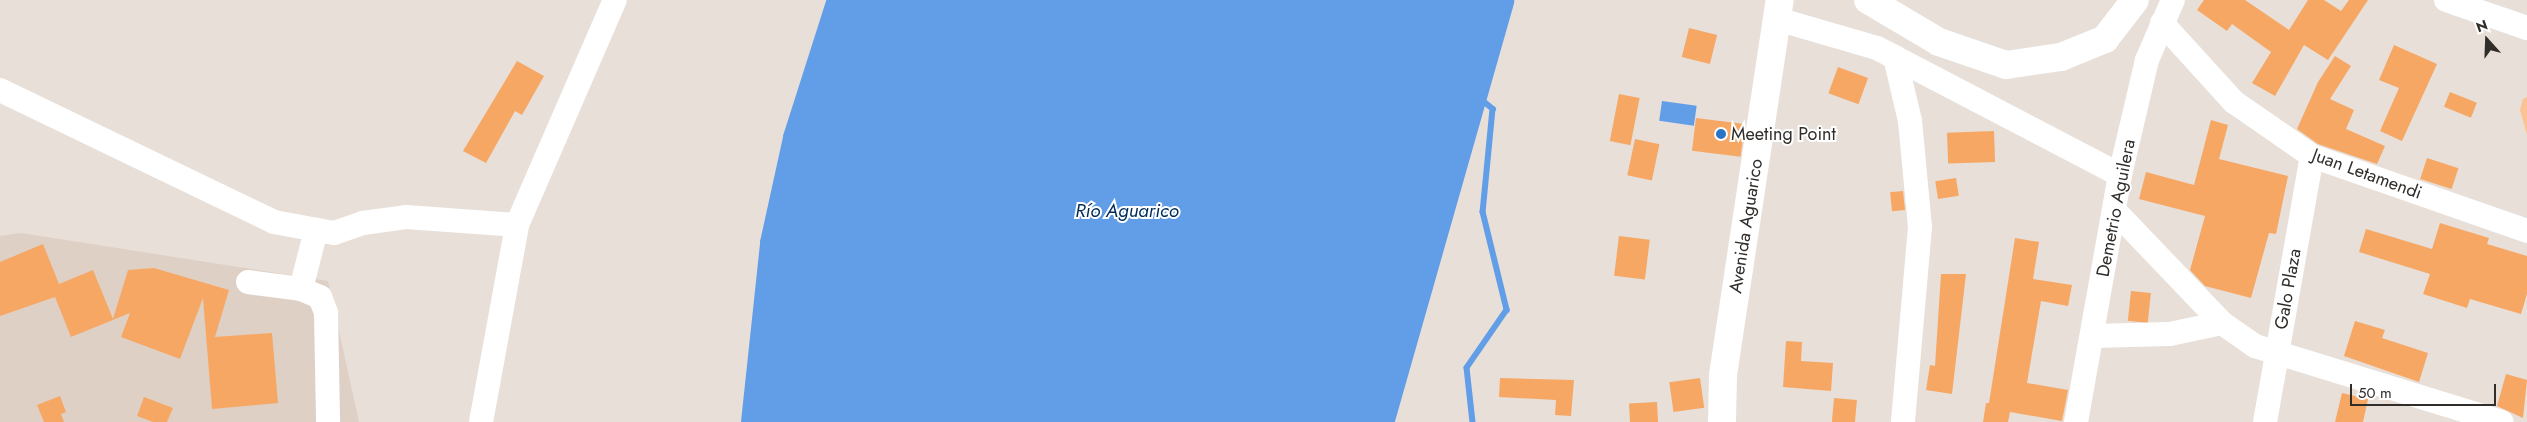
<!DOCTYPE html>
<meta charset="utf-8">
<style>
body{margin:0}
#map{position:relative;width:2527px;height:422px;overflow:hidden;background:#e7dfd8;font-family:Jost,sans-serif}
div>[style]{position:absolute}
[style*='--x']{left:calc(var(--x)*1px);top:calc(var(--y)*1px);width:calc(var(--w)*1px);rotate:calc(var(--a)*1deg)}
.built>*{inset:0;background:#dfd0c5}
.green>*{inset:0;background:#fcc294}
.water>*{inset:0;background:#619ee7;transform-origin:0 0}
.stream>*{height:5.5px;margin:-2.75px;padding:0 2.75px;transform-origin:2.75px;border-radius:2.75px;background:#619ee7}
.river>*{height:35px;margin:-17.5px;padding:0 17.5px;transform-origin:17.5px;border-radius:17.5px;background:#619ee7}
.building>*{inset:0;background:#f6a764;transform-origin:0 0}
.minor>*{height:24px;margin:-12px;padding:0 12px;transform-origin:12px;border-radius:12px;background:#fff}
.highway>*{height:28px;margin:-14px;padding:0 14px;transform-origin:14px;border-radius:14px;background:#fff}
.dots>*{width:14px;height:14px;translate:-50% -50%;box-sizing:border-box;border:2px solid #fff;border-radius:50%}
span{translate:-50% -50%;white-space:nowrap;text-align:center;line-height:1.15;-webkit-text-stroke:4px #fff;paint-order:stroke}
.poi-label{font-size:18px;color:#302d2a}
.left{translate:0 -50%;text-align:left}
.street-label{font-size:18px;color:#302d2a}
.water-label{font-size:19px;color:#002c59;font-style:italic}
.north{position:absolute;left:2462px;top:15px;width:50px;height:50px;-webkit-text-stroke:4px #fff;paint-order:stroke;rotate:340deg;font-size:14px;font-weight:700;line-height:20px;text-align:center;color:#302d2a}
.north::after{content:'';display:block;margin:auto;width:18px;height:22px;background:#302d2a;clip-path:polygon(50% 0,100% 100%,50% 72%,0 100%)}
.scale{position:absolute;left:2350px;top:384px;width:146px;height:22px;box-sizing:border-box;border:2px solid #302d2a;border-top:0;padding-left:6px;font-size:15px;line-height:18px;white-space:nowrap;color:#302d2a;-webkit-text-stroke:4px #fff;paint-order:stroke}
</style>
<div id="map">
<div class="built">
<i style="clip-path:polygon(21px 233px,328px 281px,359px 422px,0 422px,0 236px)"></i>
</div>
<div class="green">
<i style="clip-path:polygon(2527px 97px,2527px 135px,2520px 110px,2523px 99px)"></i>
</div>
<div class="water">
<i style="clip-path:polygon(844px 0,1496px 0,1376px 422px,758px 422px,777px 243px,800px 138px)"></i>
<i style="left:1662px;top:101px;width:35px;height:20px;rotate:8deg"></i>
</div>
<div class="stream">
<i style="--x:1466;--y:87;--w:35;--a:39"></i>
<i style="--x:1493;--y:109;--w:103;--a:95.5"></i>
<i style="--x:1483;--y:212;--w:101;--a:76.2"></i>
<i style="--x:1507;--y:310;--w:70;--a:124.6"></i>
<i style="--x:1467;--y:368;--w:54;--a:83.7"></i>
</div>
<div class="river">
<i style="--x:758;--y:422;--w:180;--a:-83.9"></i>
<i style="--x:777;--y:243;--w:107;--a:-77.6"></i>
<i style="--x:800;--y:138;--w:145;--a:-72.3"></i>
<i style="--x:1376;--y:422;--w:439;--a:-74.1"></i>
</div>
<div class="building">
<i style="clip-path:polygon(2204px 0,2245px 0,2289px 30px,2308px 0,2324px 0,2341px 11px,2349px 0,2368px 0,2328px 60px,2304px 45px,2275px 96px,2252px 83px,2271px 52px,2232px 24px,2227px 31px,2197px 10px)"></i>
<i style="left:1689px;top:28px;width:29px;height:30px;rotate:14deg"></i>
<i style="clip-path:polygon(2394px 45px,2437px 64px,2402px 141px,2380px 131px,2399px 88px,2379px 80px)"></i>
<i style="clip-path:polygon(2335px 56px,2351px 66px,2330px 99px,2354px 110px,2346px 129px,2385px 146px,2377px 164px,2318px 144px,2297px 129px,2318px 82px)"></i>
<i style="clip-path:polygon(517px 61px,544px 76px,522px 115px,515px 111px,486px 163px,463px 151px)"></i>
<i style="left:1838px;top:67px;width:32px;height:28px;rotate:20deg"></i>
<i style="left:2450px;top:92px;width:29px;height:16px;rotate:22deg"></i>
<i style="left:1619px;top:94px;width:21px;height:48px;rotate:11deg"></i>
<i style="left:1696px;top:118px;width:49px;height:33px;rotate:7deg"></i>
<i style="clip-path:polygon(2211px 120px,2228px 125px,2219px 159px,2288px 176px,2276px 234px,2269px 233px,2251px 298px,2205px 286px,2190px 270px,2205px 216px,2139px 199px,2146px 172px,2194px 185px)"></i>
<i style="left:1994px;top:131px;width:31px;height:47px;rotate:88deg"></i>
<i style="left:1635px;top:139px;width:25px;height:37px;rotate:12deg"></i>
<i style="left:2427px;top:158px;width:33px;height:22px;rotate:18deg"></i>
<i style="left:1956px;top:178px;width:18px;height:21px;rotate:81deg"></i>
<i style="left:1903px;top:191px;width:19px;height:13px;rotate:84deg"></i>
<i style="clip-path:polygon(2440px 223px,2489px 238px,2487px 244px,2527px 256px,2527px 294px,2521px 314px,2470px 299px,2467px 308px,2423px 294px,2430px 274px,2359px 252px,2366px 229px,2432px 249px)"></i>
<i style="left:1619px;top:236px;width:31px;height:40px;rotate:7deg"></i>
<i style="clip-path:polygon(2015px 238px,2039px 242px,2033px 279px,2072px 285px,2068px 306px,2041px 301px,2027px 383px,2068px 390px,2062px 421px,2010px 412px,2008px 422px,1983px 422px,1986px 403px,1989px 403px)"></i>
<i style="clip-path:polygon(43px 244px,59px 284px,93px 270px,113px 319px,128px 270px,154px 268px,229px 290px,215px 337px,272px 333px,278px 403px,212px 409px,203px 298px,180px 359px,121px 337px,130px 313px,71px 337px,55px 297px,0 316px,0 262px)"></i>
<i style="clip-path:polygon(1941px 274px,1966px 274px,1952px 394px,1926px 390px,1930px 365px,1935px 366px)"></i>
<i style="left:2131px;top:291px;width:20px;height:30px;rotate:6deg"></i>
<i style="clip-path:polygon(2355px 321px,2385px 330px,2382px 338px,2428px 353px,2419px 382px,2344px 356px)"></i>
<i style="clip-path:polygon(1786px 341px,1802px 342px,1801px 361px,1833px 363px,1831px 391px,1783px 387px)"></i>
<i style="clip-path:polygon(2506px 374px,2527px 380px,2523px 418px,2497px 406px)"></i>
<i style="clip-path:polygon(1500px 378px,1574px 380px,1571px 416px,1555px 415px,1556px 400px,1499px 397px)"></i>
<i style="left:1700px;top:378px;width:30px;height:31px;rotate:82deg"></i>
<i style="clip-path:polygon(2342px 393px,2368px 399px,2363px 422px,2335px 422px)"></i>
<i style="clip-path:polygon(60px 396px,66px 412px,61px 414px,64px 422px,44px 422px,37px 405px)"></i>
<i style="clip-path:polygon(144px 397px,173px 408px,167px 422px,153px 422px,137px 416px)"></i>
<i style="left:1834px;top:398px;width:23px;height:24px;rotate:5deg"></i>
<i style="left:1657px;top:402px;width:20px;height:28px;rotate:87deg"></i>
</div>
<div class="minor">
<i style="--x:2446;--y:0;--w:86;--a:19.1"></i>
<i style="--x:1777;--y:19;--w:104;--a:16.2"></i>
<i style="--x:1877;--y:48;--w:274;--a:27.6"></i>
<i style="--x:2162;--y:23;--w:107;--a:47.7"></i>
<i style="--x:2234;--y:102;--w:95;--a:34.7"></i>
<i style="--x:2312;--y:156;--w:228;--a:19.2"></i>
<i style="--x:1895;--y:57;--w:66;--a:76.8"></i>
<i style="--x:1910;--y:121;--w:106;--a:84.6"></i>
<i style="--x:1920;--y:227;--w:196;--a:95"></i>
<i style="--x:0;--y:90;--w:304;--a:25.7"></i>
<i style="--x:274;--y:222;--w:61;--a:10.4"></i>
<i style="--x:334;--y:233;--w:31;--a:-19"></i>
<i style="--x:363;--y:223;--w:43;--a:-7.9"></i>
<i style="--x:406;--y:217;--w:111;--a:4.1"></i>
<i style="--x:2115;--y:211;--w:155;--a:46.3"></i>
<i style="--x:2222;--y:323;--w:40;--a:34.9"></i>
<i style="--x:2255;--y:346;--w:258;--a:17.1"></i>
<i style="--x:248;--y:282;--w:53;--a:7.5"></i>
<i style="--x:301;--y:289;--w:21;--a:23"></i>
<i style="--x:320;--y:297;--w:17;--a:69"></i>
<i style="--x:326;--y:313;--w:109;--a:88.9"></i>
<i style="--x:301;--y:289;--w:61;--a:-75.7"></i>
<i style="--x:2092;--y:336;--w:78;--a:-1.5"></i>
<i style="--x:2170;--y:334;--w:53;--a:-11.9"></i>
<i style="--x:481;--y:422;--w:200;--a:-79.6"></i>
<i style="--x:517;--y:225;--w:245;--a:-66.5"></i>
<i style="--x:2076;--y:422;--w:251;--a:-79.9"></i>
<i style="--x:2120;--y:175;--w:118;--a:-76.8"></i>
<i style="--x:2147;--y:60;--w:65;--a:-66.6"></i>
<i style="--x:2265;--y:422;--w:270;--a:-80"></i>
</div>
<div class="highway">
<i style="--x:1868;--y:0;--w:82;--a:30.6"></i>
<i style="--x:1939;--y:42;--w:71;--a:18.9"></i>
<i style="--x:2006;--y:65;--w:56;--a:-8.3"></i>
<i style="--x:2061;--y:57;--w:48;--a:-22.2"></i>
<i style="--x:2105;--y:39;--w:49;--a:-52.4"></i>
<i style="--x:1722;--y:422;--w:47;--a:-88.8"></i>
<i style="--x:1723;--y:375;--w:379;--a:-81.4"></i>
</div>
<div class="dots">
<i style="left:1721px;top:134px;background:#2b73c4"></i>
</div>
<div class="poi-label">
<span class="left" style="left:1731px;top:134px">Meeting Point</span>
</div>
<div class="street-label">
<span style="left:2367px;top:174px;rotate:20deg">Juan Letamendi</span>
<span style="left:2116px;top:208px;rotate:-79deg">Demetrio Aguilera</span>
<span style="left:1746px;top:226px;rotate:-81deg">Avenida Aguarico</span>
<span style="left:2288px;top:289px;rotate:-80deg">Galo Plaza</span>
</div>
<div class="water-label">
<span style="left:1127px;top:211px">Río Aguarico</span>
</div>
<div class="north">N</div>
<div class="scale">50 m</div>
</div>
